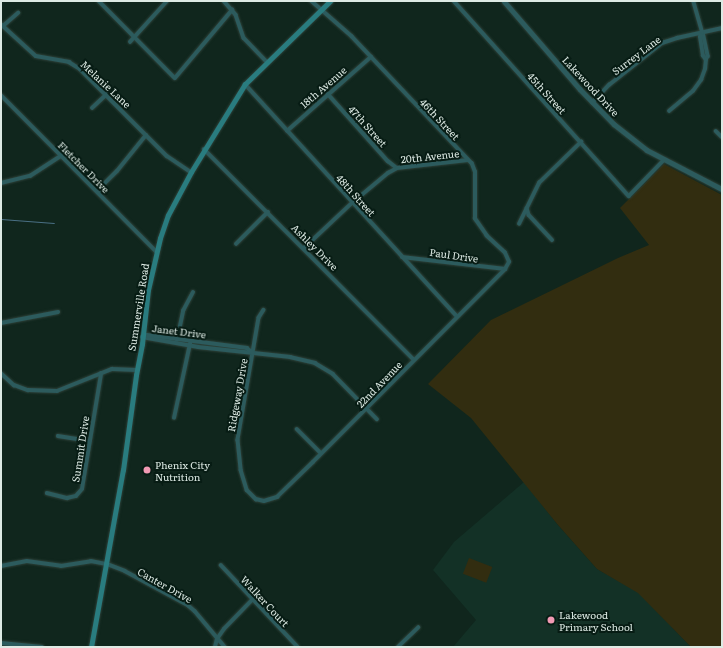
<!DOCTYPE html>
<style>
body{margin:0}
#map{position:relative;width:723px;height:648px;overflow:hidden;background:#10261d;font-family:Literata,serif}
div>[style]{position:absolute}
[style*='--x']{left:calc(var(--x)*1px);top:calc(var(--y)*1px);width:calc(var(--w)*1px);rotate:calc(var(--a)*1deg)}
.built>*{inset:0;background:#133126}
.green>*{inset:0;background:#322d10;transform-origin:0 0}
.stream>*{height:1px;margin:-0.5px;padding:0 0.5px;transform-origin:0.5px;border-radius:0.5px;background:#4a7085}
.roads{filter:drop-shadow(0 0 1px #2d4139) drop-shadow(0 0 1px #2d4139)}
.minor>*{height:3.5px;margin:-1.75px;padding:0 1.75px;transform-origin:1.75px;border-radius:1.75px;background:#2c5b5d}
.tertiary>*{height:4.5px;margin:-2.25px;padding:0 2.25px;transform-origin:2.25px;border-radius:2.25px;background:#2c5b5d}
.secondary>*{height:5px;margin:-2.5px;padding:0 2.5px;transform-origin:2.5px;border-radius:2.5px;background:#297c7f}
.dots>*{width:11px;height:11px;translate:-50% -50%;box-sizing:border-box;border:2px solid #071c14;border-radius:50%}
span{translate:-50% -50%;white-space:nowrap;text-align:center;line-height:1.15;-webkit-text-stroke:4px #071c14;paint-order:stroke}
.street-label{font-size:10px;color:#ddeae4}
.poi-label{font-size:10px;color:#ddeae4}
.left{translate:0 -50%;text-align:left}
.frame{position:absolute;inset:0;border:2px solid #ddeae4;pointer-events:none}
</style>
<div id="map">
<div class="built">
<i style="clip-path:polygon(524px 482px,558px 525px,597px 569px,638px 592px,691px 647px,453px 647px,476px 620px,433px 570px,454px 542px)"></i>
</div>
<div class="green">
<i style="clip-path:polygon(664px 164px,722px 195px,722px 647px,691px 647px,638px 593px,597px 569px,558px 525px,471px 418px,428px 384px,491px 320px,618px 258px,649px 245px,620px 208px)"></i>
<i style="left:469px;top:558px;width:25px;height:17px;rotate:21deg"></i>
</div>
<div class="stream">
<i style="--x:1;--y:219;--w:53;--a:4.3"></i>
</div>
<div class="roads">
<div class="minor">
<i style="--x:99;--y:1;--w:108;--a:45.4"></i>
<i style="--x:175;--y:78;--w:89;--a:-50"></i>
<i style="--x:224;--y:1;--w:18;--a:49"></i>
<i style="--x:236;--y:15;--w:24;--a:71"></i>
<i style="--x:244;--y:38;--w:32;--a:46"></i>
<i style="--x:454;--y:1;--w:262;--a:48.1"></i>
<i style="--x:629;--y:196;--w:50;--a:-45.8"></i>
<i style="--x:1;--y:24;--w:47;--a:42.4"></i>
<i style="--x:36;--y:56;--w:34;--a:10"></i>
<i style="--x:69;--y:62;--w:13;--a:32"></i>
<i style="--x:80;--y:69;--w:123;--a:45"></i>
<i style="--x:167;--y:156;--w:29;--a:34"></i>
<i style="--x:3;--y:26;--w:20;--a:-41"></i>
<i style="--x:703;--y:32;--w:25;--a:78"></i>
<i style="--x:708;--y:56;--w:4;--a:117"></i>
<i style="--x:130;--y:42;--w:55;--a:-47.9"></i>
<i style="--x:245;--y:84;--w:314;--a:47.6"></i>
<i style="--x:328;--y:94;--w:90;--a:48.2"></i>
<i style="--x:388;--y:161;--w:11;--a:38"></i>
<i style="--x:1;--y:95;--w:220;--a:45.2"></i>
<i style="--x:592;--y:103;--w:25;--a:-47"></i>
<i style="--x:609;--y:85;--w:68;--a:-38.4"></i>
<i style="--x:662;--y:43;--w:16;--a:-18"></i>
<i style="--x:677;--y:38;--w:46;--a:-12.5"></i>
<i style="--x:92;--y:108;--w:21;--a:-43"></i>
<i style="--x:669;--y:111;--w:31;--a:-40"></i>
<i style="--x:693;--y:91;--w:14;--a:-54"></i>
<i style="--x:701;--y:80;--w:12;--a:-70"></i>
<i style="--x:705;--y:69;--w:9;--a:-84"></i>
<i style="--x:706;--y:60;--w:5;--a:-127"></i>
<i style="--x:703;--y:56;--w:19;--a:-99"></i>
<i style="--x:700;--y:37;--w:5;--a:-68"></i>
<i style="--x:702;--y:32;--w:32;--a:-106"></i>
<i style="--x:287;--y:131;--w:112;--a:-41.4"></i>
<i style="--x:716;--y:131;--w:8;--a:45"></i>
<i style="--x:204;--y:149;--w:296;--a:45.1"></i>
<i style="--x:1;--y:183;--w:30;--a:-14"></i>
<i style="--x:30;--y:176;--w:37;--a:-33"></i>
<i style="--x:98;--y:193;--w:8;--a:-60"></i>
<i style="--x:102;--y:186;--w:21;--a:-45"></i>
<i style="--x:117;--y:171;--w:46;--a:-51.1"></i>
<i style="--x:527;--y:208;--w:7;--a:74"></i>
<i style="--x:529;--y:215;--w:34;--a:47"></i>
<i style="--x:519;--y:224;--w:46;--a:-64"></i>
<i style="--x:539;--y:183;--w:59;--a:-44.3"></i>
<i style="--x:236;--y:244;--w:45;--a:-45"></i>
<i style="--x:304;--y:248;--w:66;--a:-43.2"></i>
<i style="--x:352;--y:203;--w:47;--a:-39.8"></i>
<i style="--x:388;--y:173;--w:10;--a:-29"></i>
<i style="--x:397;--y:168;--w:71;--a:-6.4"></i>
<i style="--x:402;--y:257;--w:104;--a:6.6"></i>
<i style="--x:264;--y:310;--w:9;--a:122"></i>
<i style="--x:259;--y:318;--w:124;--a:99.8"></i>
<i style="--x:238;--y:440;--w:30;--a:84"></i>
<i style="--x:241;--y:470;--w:21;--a:73"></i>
<i style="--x:247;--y:490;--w:13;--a:45"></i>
<i style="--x:256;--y:499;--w:8;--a:14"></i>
<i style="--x:264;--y:501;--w:14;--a:-17"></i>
<i style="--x:277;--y:497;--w:50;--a:-44.2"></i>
<i style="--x:313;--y:462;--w:272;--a:-45.1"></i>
<i style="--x:505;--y:269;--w:8;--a:-60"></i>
<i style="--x:509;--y:262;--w:10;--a:-114"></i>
<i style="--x:505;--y:253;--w:25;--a:-137"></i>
<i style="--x:487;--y:236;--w:21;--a:-125"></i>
<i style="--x:475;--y:219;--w:47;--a:-90"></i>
<i style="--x:475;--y:172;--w:9;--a:-111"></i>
<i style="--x:472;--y:164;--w:175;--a:-133.4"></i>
<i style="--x:352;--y:37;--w:55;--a:-138.7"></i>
<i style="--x:1;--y:323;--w:58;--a:-10.9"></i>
<i style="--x:142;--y:337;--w:57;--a:10.1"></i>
<i style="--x:198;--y:347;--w:93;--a:6.2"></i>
<i style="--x:290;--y:357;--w:26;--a:13"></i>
<i style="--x:315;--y:363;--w:21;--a:31"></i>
<i style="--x:333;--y:374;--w:63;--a:45.6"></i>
<i style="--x:142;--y:337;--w:5;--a:-22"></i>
<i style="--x:147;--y:335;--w:101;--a:7.4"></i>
<i style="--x:247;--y:348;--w:8;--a:40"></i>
<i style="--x:177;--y:340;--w:30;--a:-78"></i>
<i style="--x:183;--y:311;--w:21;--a:-62"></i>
<i style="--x:1;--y:373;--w:18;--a:43"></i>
<i style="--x:14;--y:385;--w:15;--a:20"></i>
<i style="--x:28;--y:390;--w:29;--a:2"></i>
<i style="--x:57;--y:391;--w:59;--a:-21.8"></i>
<i style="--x:112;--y:369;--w:25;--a:2"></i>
<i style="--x:174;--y:418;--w:76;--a:-77.8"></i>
<i style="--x:297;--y:429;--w:34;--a:45"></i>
<i style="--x:58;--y:436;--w:32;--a:9"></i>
<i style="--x:47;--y:493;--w:21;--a:14"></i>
<i style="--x:67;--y:498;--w:9;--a:-13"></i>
<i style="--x:76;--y:496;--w:9;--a:-49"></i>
<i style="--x:82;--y:489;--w:117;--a:-80.6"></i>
<i style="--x:221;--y:565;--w:112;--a:46.8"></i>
<i style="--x:1;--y:566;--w:26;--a:-11"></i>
<i style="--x:27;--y:561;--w:34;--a:8"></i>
<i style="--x:61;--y:566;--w:30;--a:-9"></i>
<i style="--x:91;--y:561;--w:16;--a:11"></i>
<i style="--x:107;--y:564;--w:19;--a:21"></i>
<i style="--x:125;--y:571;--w:72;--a:28.4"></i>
<i style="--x:188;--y:605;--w:9;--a:41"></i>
<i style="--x:195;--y:611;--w:47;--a:50.2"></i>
<i style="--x:1;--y:643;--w:41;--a:5.6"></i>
<i style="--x:215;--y:647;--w:8;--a:-76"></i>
<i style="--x:217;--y:639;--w:12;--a:-55"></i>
<i style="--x:224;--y:629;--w:42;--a:-46"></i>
<i style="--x:398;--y:647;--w:28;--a:-44"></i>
</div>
<div class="tertiary">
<i style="--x:504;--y:1;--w:116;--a:49.2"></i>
<i style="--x:580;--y:89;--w:49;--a:45.8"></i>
<i style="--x:614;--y:124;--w:42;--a:38.2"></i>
<i style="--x:647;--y:150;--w:85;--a:27.5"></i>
</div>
<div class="secondary">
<i style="--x:91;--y:647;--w:180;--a:-79.8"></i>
<i style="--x:123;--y:470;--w:96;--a:-82.2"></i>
<i style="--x:136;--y:375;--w:32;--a:-79"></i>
<i style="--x:142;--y:344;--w:54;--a:-83.7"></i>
<i style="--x:148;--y:290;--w:53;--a:-77"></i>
<i style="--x:160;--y:238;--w:24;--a:-71"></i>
<i style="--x:168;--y:215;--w:49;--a:-61.9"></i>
<i style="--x:191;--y:172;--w:103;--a:-58.5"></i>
<i style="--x:245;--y:84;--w:119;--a:-44.3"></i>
</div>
</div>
<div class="dots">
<i style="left:147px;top:470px;background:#f19ab4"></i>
<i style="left:551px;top:620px;background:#f19ab4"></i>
</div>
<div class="street-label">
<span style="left:636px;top:55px;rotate:-37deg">Surrey Lane</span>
<span style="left:106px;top:84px;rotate:43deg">Melanie Lane</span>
<span style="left:591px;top:86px;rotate:47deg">Lakewood Drive</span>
<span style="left:323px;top:87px;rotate:-41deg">18th Avenue</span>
<span style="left:547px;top:93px;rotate:48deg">45th Street</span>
<span style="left:440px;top:119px;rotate:47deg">46th Street</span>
<span style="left:368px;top:126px;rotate:48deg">47th Street</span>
<span style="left:430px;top:156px;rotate:-6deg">20th Avenue</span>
<span style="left:84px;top:167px;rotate:45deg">Fletcher Drive</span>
<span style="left:356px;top:195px;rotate:48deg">48th Street</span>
<span style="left:315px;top:247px;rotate:45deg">Ashley Drive</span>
<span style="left:454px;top:255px;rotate:8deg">Paul Drive</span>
<span style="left:138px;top:307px;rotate:-81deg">Summerville Road</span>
<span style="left:179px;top:331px;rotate:7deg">Janet Drive</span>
<span style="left:379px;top:384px;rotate:-46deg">22nd Avenue</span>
<span style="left:237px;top:395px;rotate:-80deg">Ridgeway Drive</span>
<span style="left:80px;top:449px;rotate:-81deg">Summit Drive</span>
<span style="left:165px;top:585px;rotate:29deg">Canter Drive</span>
<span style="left:265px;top:601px;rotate:47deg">Walker Court</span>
</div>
<div class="poi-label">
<span class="left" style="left:155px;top:470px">Phenix City<br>Nutrition</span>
<span class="left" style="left:559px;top:620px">Lakewood<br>Primary School</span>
</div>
<div class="frame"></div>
</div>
